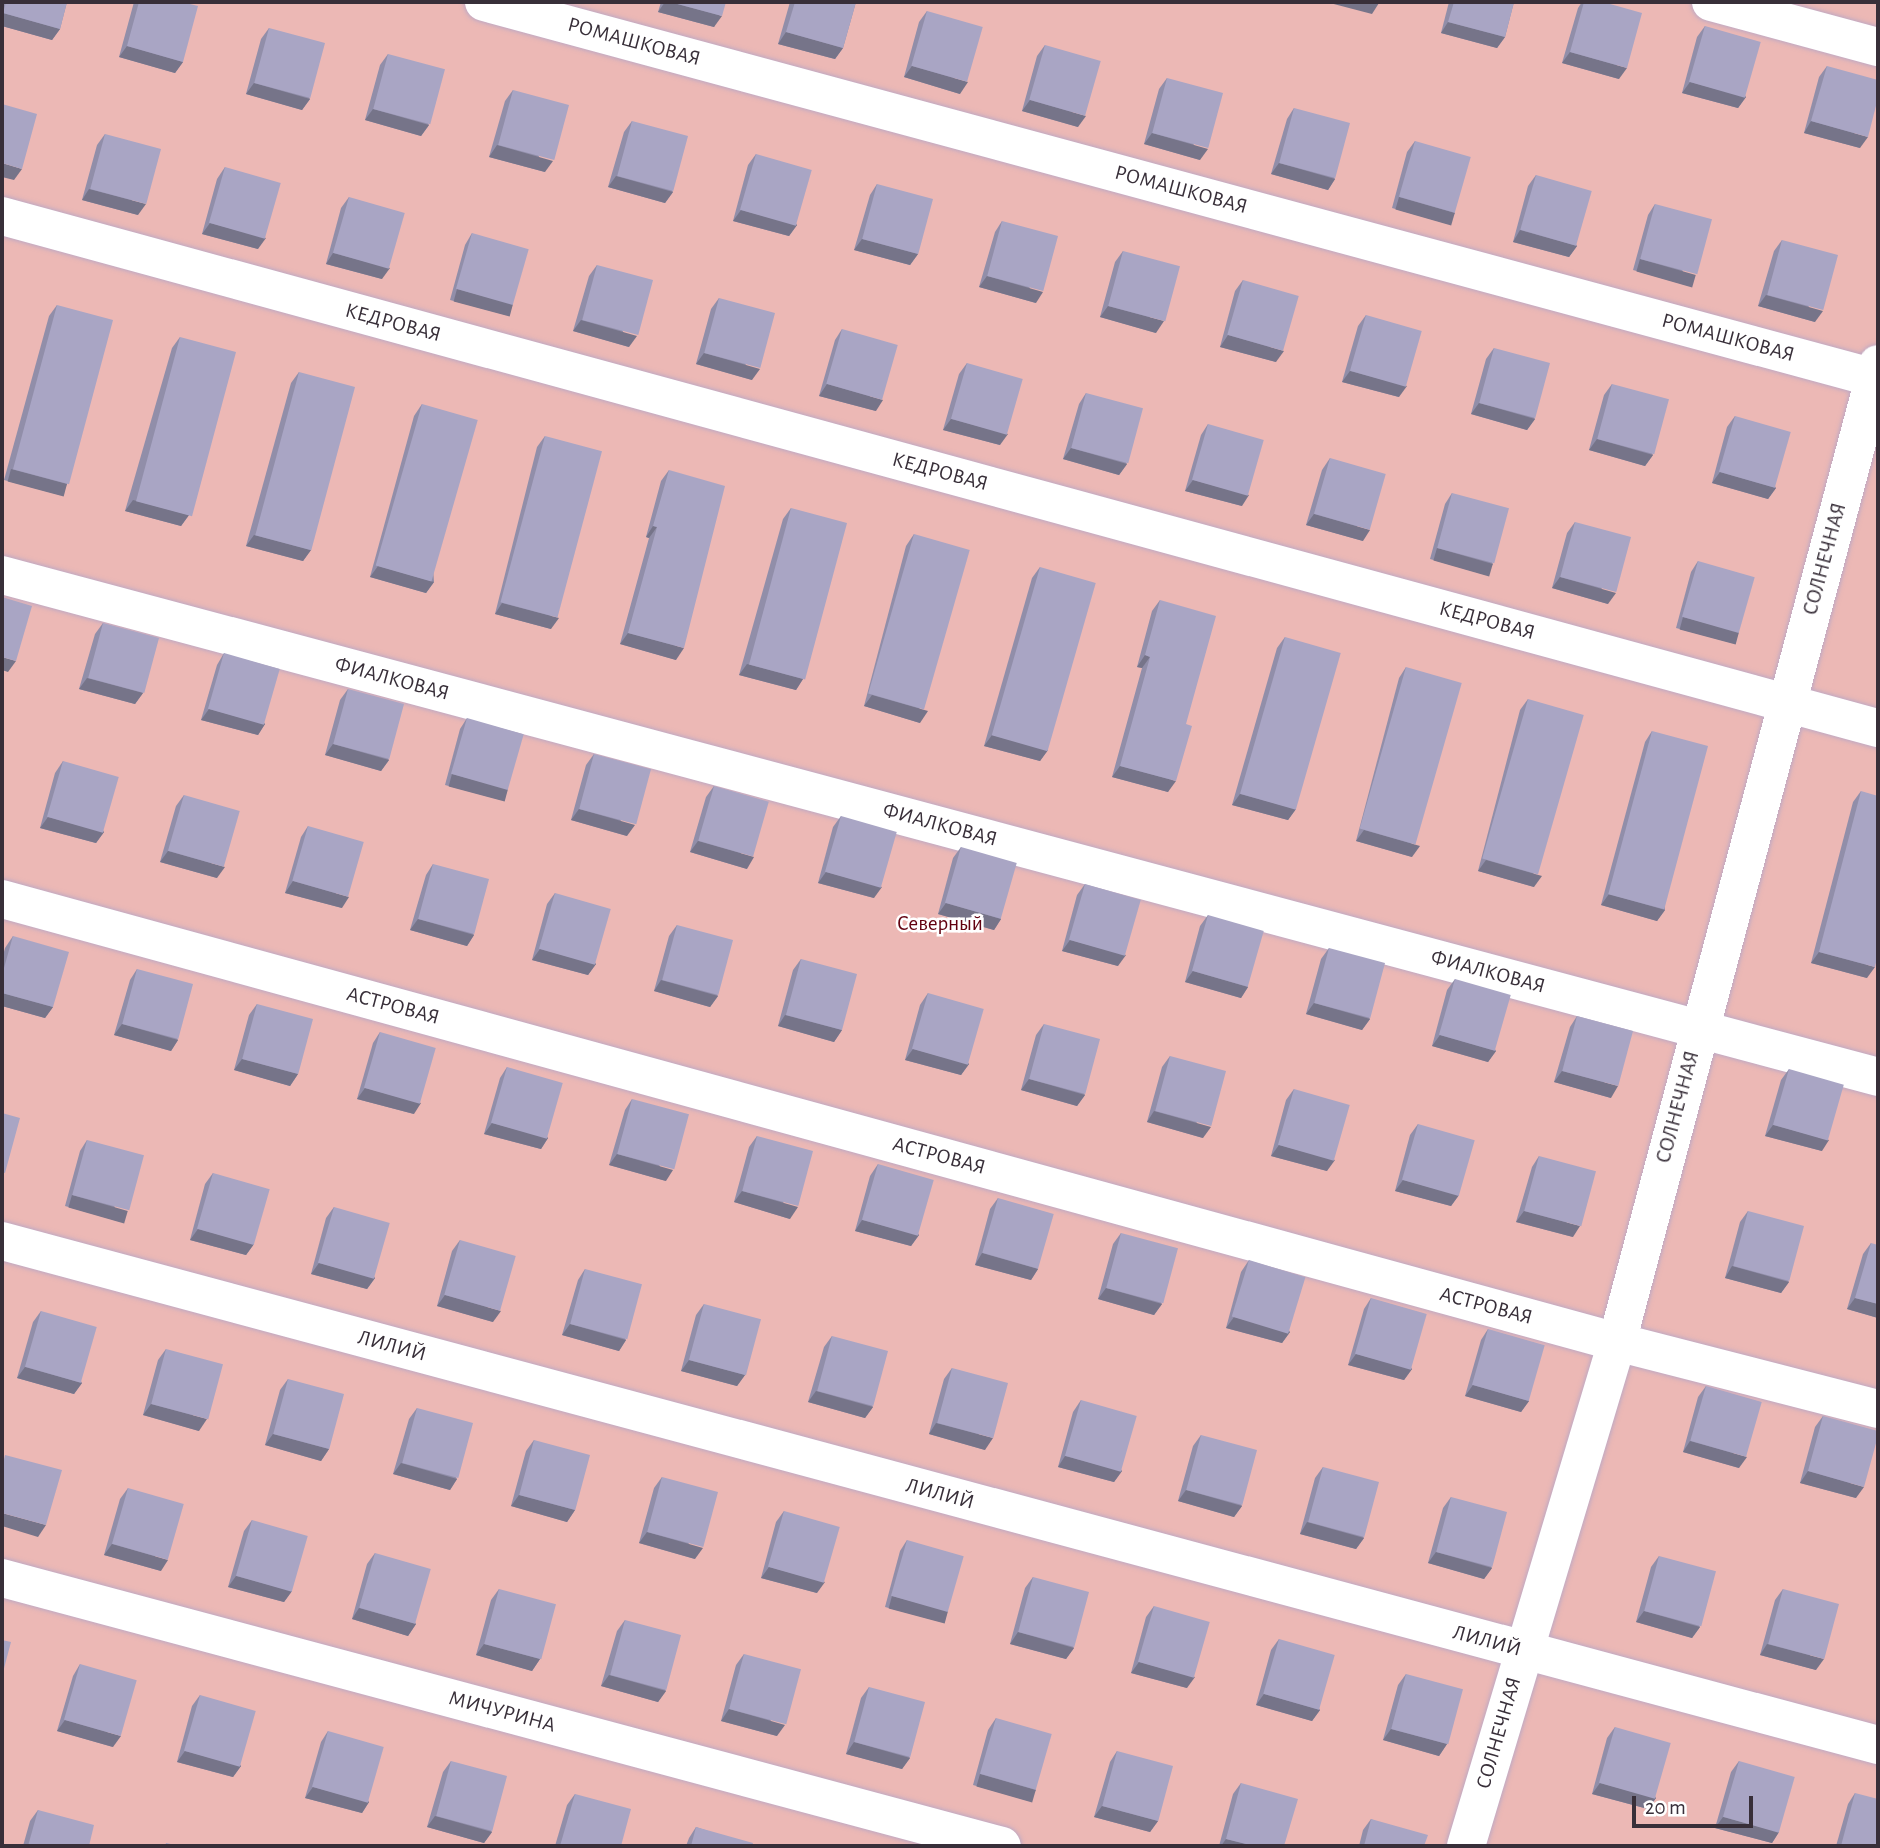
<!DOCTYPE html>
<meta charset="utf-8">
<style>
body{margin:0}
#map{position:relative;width:1880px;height:1848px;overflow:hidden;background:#eed7f2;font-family:"Alegreya Sans",sans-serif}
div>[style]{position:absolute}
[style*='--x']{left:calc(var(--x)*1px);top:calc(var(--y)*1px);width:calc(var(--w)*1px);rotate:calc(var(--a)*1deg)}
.green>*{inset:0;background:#ecb8b5;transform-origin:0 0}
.roads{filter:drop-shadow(0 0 2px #bfa9c3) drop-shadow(0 0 2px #bfa9c3)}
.minor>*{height:38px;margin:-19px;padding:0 19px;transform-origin:19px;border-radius:19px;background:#fff}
.wall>*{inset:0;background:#918ea9}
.shaded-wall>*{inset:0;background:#767489;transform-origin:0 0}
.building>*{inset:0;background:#a9a5c4;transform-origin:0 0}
span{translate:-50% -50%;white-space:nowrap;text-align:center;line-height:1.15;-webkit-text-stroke:5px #fff;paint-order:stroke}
.street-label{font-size:21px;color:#382f39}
.park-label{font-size:21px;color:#61000f}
.frame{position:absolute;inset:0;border:4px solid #382f39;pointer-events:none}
.scale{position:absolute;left:1632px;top:1796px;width:121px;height:32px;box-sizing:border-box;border:4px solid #382f39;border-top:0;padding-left:9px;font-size:21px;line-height:24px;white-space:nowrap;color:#382f39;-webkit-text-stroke:5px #fff;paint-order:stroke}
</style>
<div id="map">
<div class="green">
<i style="left:2px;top:2px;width:1876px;height:1844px"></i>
</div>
<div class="roads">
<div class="minor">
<i style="--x:484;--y:2;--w:1444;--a:15.13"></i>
<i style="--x:1711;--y:2;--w:173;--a:15.1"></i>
<i style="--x:2;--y:216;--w:1945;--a:15.27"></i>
<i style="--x:2;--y:575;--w:1942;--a:14.98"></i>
<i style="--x:2;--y:899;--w:1675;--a:15.34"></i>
<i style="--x:1617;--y:1342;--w:269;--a:14.4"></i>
<i style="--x:2;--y:1241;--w:1943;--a:15.04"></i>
<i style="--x:2;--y:1578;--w:1035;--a:15"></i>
<i style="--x:1466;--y:1846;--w:526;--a:-73.32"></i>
<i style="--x:1617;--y:1342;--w:1012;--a:-75.06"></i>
</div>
</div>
<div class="wall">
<i style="clip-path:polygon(2px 2px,67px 2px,60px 29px,52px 40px,2px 26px)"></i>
<i style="clip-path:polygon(134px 2px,182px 2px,183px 62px,175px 73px,119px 57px)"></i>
<i style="clip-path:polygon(661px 2px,726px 2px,714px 27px,658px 12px)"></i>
<i style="clip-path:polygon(790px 2px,856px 2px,843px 48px,835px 59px,778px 44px)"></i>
<i style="clip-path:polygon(1449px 2px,1514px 2px,1505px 37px,1497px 48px,1441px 33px)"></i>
<i style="clip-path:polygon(1582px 2px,1603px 2px,1619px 79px,1562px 63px,1578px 8px)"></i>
<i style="clip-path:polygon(927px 11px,960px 94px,904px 77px,919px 22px)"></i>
<i style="clip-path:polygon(1705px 26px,1746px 97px,1738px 108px,1682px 93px,1697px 37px)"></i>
<i style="clip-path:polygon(269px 28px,310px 99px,302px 110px,246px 94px,261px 39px)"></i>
<i style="clip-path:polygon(1045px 45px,1078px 127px,1022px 111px,1037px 56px)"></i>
<i style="clip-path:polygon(388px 54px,429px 125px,421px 136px,365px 120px,380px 65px)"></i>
<i style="clip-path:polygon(1827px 66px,1860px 148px,1804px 133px,1819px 77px)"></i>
<i style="clip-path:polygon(1167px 78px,1200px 160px,1144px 144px,1159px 89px)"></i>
<i style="clip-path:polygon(513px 90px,545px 172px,489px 157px,505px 101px)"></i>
<i style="clip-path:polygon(1294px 108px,1335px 179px,1328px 190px,1271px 174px,1287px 119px)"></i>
<i style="clip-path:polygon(632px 121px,673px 192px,665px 203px,608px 187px,624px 132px)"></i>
<i style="clip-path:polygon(105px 134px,138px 215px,82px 200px,97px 145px)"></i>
<i style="clip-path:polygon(1415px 141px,1455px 213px,1448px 224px,1392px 208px,1407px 152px)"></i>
<i style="clip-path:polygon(756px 154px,797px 225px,789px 236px,733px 221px,748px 165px)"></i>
<i style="clip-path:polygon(225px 167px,258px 249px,202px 234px,217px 179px)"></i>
<i style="clip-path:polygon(1536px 175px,1577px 246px,1569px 257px,1513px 242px,1528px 186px)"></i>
<i style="clip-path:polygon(877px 184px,918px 254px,910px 265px,854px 250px,870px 195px)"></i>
<i style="clip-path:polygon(349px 197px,382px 279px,326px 264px,341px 208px)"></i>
<i style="clip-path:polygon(1655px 204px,1689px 286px,1633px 270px,1648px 215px)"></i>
<i style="clip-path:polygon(1002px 221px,1036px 303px,979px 287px,995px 232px)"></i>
<i style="clip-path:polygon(472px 233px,506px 315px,450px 300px,465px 245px)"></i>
<i style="clip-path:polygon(1782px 240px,1815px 322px,1758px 306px,1774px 251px)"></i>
<i style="clip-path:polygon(1123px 251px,1156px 333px,1100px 317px,1115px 262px)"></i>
<i style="clip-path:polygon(597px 265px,629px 347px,573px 331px,589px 276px)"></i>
<i style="clip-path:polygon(1243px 280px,1276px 362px,1220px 347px,1235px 291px)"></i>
<i style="clip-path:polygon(719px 298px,752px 380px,696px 364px,711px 309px)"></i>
<i style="clip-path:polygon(57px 305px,67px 484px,60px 495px,4px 480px,49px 316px)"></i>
<i style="clip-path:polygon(1366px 315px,1399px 397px,1342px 382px,1358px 326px)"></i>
<i style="clip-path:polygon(842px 329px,876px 411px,819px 396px,835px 340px)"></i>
<i style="clip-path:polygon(180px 337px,189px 515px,181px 526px,125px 511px,172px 348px)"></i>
<i style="clip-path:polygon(1494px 348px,1535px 419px,1527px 430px,1471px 414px,1486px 359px)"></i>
<i style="clip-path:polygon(967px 363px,1000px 445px,943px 430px,959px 374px)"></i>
<i style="clip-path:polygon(299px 372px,311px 550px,303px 561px,246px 546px,291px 383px)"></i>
<i style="clip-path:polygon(1612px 384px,1653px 455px,1645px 466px,1589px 450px,1604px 395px)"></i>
<i style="clip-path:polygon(1086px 393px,1127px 464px,1119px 475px,1063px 459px,1079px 404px)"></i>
<i style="clip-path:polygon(422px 404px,434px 582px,426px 593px,370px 577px,414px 416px)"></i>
<i style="clip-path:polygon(1735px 416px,1776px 488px,1768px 499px,1712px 483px,1727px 427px)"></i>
<i style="clip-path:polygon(1208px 424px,1242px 506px,1185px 491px,1201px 435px)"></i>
<i style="clip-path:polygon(545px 436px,551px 629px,495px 614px,537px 447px)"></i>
<i style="clip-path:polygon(1330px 458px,1363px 541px,1306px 525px,1322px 470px)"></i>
<i style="clip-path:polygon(669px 470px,676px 660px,620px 644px,649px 538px,646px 537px,661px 481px)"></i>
<i style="clip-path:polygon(1452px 493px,1493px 564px,1486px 575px,1430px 559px,1445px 504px)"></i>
<i style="clip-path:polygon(791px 508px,803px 679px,796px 690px,739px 675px,783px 519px)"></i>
<i style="clip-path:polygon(1575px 522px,1608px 604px,1552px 588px,1567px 533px)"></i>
<i style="clip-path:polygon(914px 534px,920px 723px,864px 706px,906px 546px)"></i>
<i style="clip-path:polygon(1698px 561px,1739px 632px,1732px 643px,1676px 628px,1691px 572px)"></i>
<i style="clip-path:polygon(1040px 567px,1048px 750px,1040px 761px,984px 746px,1032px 578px)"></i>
<i style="clip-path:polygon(1160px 600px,1186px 724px,1168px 792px,1112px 777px,1142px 668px,1137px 667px,1152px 611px)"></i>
<i style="clip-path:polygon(103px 623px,143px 693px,135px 704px,79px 689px,95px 634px)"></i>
<i style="clip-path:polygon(1285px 637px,1296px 809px,1288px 820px,1232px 805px,1277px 648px)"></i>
<i style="clip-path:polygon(224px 653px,265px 724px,258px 735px,201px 720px,217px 665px)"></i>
<i style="clip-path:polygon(1406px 667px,1412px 857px,1356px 841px,1399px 678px)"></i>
<i style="clip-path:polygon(348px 689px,389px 760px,381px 771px,325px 755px,340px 700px)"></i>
<i style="clip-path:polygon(1528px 699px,1534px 887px,1478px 871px,1520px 710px)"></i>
<i style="clip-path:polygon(467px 718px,501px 800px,445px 785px,460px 729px)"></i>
<i style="clip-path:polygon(1652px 731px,1665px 910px,1657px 921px,1601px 905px,1645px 742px)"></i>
<i style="clip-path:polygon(594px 754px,627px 836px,571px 820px,586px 765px)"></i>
<i style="clip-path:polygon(63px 761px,104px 832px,96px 843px,40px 828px,55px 773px)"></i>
<i style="clip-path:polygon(714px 786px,747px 869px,690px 852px,706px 797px)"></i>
<i style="clip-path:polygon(1861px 791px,1867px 978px,1811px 963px,1853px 802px)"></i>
<i style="clip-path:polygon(184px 795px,217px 878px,160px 862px,176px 806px)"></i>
<i style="clip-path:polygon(841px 816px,874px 898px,818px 883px,833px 827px)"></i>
<i style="clip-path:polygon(308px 826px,342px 908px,285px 893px,301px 837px)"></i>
<i style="clip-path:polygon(961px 847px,1001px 919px,994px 930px,938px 914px,953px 858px)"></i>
<i style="clip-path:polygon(433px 864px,474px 935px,467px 946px,410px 930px,426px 875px)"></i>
<i style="clip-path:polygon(1085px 884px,1118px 966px,1062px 951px,1077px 895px)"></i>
<i style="clip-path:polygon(555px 893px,596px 964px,588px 975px,532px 960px,547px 904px)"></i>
<i style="clip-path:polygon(1208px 915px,1248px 987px,1241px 998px,1185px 982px,1200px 926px)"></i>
<i style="clip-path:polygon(677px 925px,718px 996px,710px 1007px,654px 991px,669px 936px)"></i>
<i style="clip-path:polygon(13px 936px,53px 1007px,45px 1018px,2px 1006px,2px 959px,5px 948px)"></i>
<i style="clip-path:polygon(1329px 948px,1370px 1019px,1362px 1030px,1306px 1014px,1321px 959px)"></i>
<i style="clip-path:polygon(801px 959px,842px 1030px,834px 1042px,778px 1026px,793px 970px)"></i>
<i style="clip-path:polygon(137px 969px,178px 1040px,171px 1051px,114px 1035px,130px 980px)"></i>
<i style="clip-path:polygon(1455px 979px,1496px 1051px,1488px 1062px,1432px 1046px,1447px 990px)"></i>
<i style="clip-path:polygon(928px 993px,969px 1064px,961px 1075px,905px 1060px,920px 1005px)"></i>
<i style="clip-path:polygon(257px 1004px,298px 1074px,290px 1086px,234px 1070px,249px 1015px)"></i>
<i style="clip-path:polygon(1577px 1016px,1611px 1098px,1554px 1082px,1570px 1027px)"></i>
<i style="clip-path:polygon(1044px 1024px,1085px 1095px,1077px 1106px,1021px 1090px,1036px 1035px)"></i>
<i style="clip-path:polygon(380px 1032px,414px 1114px,357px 1099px,373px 1043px)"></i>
<i style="clip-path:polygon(1170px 1056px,1203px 1138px,1147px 1122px,1162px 1067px)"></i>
<i style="clip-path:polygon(507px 1067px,548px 1138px,541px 1149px,484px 1134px,500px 1078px)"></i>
<i style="clip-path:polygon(1789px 1069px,1822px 1151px,1765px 1136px,1781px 1080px)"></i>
<i style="clip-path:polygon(1294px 1089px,1327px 1171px,1271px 1156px,1286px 1100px)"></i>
<i style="clip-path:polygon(632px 1099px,666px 1181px,609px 1165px,625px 1110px)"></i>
<i style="clip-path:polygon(1418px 1124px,1459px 1195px,1451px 1206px,1395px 1191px,1410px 1135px)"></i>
<i style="clip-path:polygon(757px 1136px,790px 1219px,734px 1202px,749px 1147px)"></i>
<i style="clip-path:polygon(87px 1140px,121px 1222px,65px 1206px,80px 1151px)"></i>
<i style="clip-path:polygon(1539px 1156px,1573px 1237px,1516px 1222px,1532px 1167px)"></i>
<i style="clip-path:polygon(878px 1164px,919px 1235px,911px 1246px,855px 1231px,870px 1176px)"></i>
<i style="clip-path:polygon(213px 1173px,254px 1244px,246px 1255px,190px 1240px,205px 1184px)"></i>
<i style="clip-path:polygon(998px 1198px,1038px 1269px,1031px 1280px,975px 1265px,990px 1209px)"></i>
<i style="clip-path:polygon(334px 1207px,375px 1278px,367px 1289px,311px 1274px,326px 1218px)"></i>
<i style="clip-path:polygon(1748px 1211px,1789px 1282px,1781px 1293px,1725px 1278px,1740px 1222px)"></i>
<i style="clip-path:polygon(1121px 1233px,1162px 1304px,1154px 1315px,1098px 1299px,1113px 1244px)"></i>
<i style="clip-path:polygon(460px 1240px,493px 1322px,437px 1306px,452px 1251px)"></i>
<i style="clip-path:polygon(1871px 1243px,1878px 1318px,1847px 1309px,1863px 1254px)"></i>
<i style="clip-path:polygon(1249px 1260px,1290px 1332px,1282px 1343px,1226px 1328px,1241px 1272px)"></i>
<i style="clip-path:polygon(585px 1269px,626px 1340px,619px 1351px,562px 1335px,578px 1280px)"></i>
<i style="clip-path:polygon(1371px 1298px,1412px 1369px,1404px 1380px,1348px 1365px,1364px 1309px)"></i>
<i style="clip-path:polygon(704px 1304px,745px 1375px,737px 1386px,681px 1371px,696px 1315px)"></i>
<i style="clip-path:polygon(41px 1311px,82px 1383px,74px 1394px,17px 1378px,33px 1322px)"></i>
<i style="clip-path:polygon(1488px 1329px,1529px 1401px,1521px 1412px,1465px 1396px,1481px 1340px)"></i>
<i style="clip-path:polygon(832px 1336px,873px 1407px,865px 1418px,808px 1402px,824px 1347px)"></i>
<i style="clip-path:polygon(166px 1349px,199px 1431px,143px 1415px,158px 1360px)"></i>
<i style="clip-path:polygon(952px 1368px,985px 1450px,929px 1434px,944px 1379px)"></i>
<i style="clip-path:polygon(288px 1379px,329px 1449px,321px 1461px,265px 1445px,280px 1390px)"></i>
<i style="clip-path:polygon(1706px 1386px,1739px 1468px,1683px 1452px,1698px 1397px)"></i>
<i style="clip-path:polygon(1081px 1400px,1122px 1471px,1114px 1482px,1058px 1467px,1073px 1412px)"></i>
<i style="clip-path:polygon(417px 1408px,457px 1479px,450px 1490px,393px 1474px,409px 1419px)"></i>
<i style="clip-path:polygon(1823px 1416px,1856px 1498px,1800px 1483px,1815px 1427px)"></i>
<i style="clip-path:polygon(1201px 1435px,1242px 1506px,1234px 1517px,1178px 1501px,1193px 1446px)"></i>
<i style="clip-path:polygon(534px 1440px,575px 1510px,567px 1522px,511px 1506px,526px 1451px)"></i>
<i style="clip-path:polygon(1323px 1467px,1364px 1538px,1356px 1549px,1300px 1534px,1315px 1478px)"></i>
<i style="clip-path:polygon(662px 1477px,695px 1559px,639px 1543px,654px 1488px)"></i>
<i style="clip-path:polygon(128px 1488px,161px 1571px,104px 1555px,120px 1499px)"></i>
<i style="clip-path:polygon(1451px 1497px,1492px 1568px,1484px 1579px,1428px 1563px,1443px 1508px)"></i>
<i style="clip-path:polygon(784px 1511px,817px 1593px,761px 1578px,776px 1522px)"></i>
<i style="clip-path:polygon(252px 1520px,292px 1591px,284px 1602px,228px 1587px,244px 1531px)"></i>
<i style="clip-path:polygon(907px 1540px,948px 1611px,941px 1622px,885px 1607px,900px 1551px)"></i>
<i style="clip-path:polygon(375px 1553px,416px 1624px,408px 1636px,352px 1619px,367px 1564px)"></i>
<i style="clip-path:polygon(1659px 1556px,1700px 1627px,1692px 1638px,1636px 1622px,1651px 1567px)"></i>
<i style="clip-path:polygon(1033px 1577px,1074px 1648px,1066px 1659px,1010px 1644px,1025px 1588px)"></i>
<i style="clip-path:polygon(499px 1589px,540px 1659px,532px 1671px,476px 1655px,491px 1600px)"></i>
<i style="clip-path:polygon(1783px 1589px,1816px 1670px,1760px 1655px,1775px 1600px)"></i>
<i style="clip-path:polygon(1154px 1606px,1187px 1688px,1131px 1673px,1146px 1617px)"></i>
<i style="clip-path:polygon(625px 1620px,666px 1691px,658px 1702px,601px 1686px,617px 1631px)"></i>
<i style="clip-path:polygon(1279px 1639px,1320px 1710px,1312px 1721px,1256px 1705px,1271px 1650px)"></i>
<i style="clip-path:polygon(744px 1654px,777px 1736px,721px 1721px,736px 1665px)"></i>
<i style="clip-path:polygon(80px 1664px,113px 1747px,57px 1731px,73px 1676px)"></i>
<i style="clip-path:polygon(1406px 1674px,1447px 1744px,1439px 1756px,1383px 1740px,1398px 1685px)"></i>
<i style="clip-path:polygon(869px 1687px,910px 1758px,902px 1769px,846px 1754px,861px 1698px)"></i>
<i style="clip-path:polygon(200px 1695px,241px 1766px,233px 1777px,177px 1762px,192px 1706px)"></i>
<i style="clip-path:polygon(996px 1718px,1036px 1790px,1029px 1801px,973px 1785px,988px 1730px)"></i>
<i style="clip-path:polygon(1615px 1727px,1656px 1798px,1648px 1809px,1592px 1794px,1607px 1738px)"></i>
<i style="clip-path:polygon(328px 1731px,369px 1802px,362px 1813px,305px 1798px,321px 1742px)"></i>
<i style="clip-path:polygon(1117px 1751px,1158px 1821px,1150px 1832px,1094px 1817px,1110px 1762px)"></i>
<i style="clip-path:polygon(451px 1761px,492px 1832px,484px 1843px,427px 1827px,443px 1772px)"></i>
<i style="clip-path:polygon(1739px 1761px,1779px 1832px,1772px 1843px,1715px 1828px,1731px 1772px)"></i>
<i style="clip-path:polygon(1241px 1783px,1284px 1846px,1219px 1846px,1233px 1794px)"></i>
<i style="clip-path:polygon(1855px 1793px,1878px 1846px,1836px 1846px,1848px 1804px)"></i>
<i style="clip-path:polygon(575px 1794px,621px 1846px,555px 1846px,567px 1805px)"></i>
<i style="clip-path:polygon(38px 1810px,89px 1846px,23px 1846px,30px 1821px)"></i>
<i style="clip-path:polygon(1371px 1819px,1424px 1846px,1359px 1846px,1363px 1830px)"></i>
<i style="clip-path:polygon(696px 1827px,752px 1846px,686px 1846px,689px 1838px)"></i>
</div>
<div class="shaded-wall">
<i style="clip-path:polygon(665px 2px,670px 2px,722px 16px,714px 27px,658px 12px)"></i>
<i style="clip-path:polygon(1326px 2px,1374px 2px,1379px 3px,1372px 14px)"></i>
<i style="clip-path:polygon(3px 13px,60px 29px,52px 40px,2px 26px,2px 16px)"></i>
<i style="clip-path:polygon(1448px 22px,1505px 37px,1497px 48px,1441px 33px)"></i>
<i style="clip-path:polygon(786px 32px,843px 48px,835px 59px,778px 44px)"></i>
<i style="clip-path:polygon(127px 46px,183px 62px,175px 73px,119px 57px)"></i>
<i style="clip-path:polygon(1570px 52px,1627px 68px,1619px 79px,1562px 63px)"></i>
<i style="clip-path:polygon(912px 66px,968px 82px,960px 94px,904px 77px)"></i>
<i style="clip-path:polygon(1690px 82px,1746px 97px,1738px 108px,1682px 93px)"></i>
<i style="clip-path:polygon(254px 83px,310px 99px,302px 110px,246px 94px)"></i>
<i style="clip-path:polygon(1030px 100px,1086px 116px,1078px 127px,1022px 111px)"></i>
<i style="clip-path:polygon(373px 109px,429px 125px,421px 136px,365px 120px)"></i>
<i style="clip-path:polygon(1811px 121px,1868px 137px,1860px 148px,1804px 133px)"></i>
<i style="clip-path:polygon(1152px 133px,1208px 149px,1200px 160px,1144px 144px)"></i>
<i style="clip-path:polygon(497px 145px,553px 161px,545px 172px,489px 157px)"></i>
<i style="clip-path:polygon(2px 163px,22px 169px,14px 180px,2px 177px)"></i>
<i style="clip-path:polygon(1279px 163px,1335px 179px,1328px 190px,1271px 174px)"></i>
<i style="clip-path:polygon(616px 176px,673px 192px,665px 203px,608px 187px)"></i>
<i style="clip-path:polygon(89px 189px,146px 204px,138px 215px,82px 200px)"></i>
<i style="left:1399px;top:197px;width:58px;height:13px;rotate:16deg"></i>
<i style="clip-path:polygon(741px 210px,797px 225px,789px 236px,733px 221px)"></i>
<i style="clip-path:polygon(210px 223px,266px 238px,258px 249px,202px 234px)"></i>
<i style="clip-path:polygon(1520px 230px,1577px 246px,1569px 257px,1513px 242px)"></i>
<i style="clip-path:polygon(862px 239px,918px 254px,910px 265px,854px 250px)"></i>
<i style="clip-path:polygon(333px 253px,390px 268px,382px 279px,326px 264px)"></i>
<i style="left:1640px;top:259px;width:58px;height:13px;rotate:16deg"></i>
<i style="clip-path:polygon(987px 276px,1043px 292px,1036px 303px,979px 287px)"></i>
<i style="left:457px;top:289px;width:58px;height:13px;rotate:15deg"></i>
<i style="clip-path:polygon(1766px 295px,1823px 311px,1815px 322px,1758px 306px)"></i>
<i style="clip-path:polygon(1108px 306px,1164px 321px,1156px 333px,1100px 317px)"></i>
<i style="clip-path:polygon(581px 320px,637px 336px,629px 347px,573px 331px)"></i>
<i style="clip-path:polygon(1228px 335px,1284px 351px,1276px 362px,1220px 347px)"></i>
<i style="clip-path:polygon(704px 353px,760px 369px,752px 380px,696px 364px)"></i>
<i style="clip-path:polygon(1350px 371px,1407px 386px,1399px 397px,1342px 382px)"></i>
<i style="clip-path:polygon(827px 384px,883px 400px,876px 411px,819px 396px)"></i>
<i style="clip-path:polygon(1479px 403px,1535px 419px,1527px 430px,1471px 414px)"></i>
<i style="clip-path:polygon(951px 419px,1008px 434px,1000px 445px,943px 430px)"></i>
<i style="clip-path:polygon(1597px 439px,1653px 455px,1645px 466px,1589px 450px)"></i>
<i style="clip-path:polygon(1071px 448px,1127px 464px,1119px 475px,1063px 459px)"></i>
<i style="left:11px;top:469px;width:58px;height:13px;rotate:15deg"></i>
<i style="clip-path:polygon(1720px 472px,1776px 488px,1768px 499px,1712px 483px)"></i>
<i style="clip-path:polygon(1193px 480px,1249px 495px,1242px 506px,1185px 491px)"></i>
<i style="clip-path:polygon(133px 500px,189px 515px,181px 526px,125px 511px)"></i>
<i style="clip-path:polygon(1314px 514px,1370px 530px,1363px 541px,1306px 525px)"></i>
<i style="clip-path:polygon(653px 526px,657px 527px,649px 538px,646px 537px)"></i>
<i style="clip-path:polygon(254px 535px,311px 550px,303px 561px,246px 546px)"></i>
<i style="left:1437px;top:548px;width:58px;height:13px;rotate:16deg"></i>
<i style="clip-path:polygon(378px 566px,434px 582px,426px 593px,370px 577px)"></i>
<i style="clip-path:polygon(1560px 577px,1616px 593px,1608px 604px,1552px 588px)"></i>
<i style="clip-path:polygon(502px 603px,559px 618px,551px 629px,495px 614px)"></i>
<i style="left:1683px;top:617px;width:58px;height:13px;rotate:15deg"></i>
<i style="clip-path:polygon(628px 633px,684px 648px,676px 660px,620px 644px)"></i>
<i style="clip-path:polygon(1145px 655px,1150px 657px,1142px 668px,1137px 667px)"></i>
<i style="clip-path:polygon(2px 657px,16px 661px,8px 672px,2px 670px)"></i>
<i style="clip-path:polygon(747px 664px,803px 679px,796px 690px,739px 675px)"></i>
<i style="clip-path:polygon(87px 678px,143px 693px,135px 704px,79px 689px)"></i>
<i style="clip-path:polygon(872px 695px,928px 711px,920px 723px,864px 706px)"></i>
<i style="clip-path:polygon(209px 709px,265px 724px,258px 735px,201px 720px)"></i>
<i style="clip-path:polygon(992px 735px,1048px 750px,1040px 761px,984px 746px)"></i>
<i style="clip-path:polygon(333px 744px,389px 760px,381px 771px,325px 755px)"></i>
<i style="clip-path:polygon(1120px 766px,1176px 781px,1168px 792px,1112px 777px)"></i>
<i style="left:452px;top:774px;width:58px;height:13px;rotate:15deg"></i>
<i style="clip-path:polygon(1240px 794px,1296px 809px,1288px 820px,1232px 805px)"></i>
<i style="clip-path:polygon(579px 809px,635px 825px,627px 836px,571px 820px)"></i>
<i style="clip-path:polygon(48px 817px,104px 832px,96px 843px,40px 828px)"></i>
<i style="clip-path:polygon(1364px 830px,1420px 846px,1412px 857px,1356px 841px)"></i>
<i style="clip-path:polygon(698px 841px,754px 857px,747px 869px,690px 852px)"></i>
<i style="clip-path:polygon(168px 851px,225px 867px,217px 878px,160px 862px)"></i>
<i style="clip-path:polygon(1486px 860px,1542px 876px,1534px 887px,1478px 871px)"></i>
<i style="clip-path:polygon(826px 872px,882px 887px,874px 898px,818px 883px)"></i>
<i style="clip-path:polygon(293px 881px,349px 897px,342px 908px,285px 893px)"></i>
<i style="clip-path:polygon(1609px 894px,1665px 910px,1657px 921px,1601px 905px)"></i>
<i style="clip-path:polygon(946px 903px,1001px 919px,994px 930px,938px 914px)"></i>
<i style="clip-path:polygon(418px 919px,474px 935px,467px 946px,410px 930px)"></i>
<i style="clip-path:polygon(1070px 940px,1126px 955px,1118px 966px,1062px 951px)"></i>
<i style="clip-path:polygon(540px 949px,596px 964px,588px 975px,532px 960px)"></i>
<i style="clip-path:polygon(1819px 952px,1875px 967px,1867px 978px,1811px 963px)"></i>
<i style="clip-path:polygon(1193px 971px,1248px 987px,1241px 998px,1185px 982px)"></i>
<i style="clip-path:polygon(661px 980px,718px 996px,710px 1007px,654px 991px)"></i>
<i style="clip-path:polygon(2px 993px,53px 1007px,45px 1018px,2px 1006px)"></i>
<i style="clip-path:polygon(1314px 1003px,1370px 1019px,1362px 1030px,1306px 1014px)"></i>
<i style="clip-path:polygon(785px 1015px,842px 1030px,834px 1042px,778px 1026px)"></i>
<i style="clip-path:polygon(122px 1024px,178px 1040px,171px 1051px,114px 1035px)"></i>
<i style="clip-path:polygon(1440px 1035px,1496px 1051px,1488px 1062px,1432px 1046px)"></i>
<i style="clip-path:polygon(913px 1049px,969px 1064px,961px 1075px,905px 1060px)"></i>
<i style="clip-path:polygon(242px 1059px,298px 1074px,290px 1086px,234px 1070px)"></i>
<i style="clip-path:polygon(1562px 1071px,1618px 1086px,1611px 1098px,1554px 1082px)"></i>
<i style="clip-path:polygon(1029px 1079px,1085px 1095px,1077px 1106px,1021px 1090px)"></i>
<i style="clip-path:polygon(365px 1088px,421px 1103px,414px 1114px,357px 1099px)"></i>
<i style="clip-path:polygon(1154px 1111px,1211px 1127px,1203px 1138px,1147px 1122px)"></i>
<i style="clip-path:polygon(492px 1123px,548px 1138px,541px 1149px,484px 1134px)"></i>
<i style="clip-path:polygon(1773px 1125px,1829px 1140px,1822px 1151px,1765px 1136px)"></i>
<i style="clip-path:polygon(1279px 1145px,1335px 1160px,1327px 1171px,1271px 1156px)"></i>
<i style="clip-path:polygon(617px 1154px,673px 1170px,666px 1181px,609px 1165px)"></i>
<i style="clip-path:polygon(1403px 1180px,1459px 1195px,1451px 1206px,1395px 1191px)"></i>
<i style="clip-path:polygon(742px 1191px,798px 1207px,790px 1219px,734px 1202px)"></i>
<i style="left:72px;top:1195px;width:58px;height:13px;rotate:16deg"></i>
<i style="clip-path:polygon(1524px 1211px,1580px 1226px,1573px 1237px,1516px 1222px)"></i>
<i style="clip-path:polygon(862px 1220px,919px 1235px,911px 1246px,855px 1231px)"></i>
<i style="clip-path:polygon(198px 1229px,254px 1244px,246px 1255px,190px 1240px)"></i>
<i style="clip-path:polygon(982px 1253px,1038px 1269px,1031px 1280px,975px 1265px)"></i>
<i style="clip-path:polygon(319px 1263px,375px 1278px,367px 1289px,311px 1274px)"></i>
<i style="clip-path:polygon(1732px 1266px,1789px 1282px,1781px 1293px,1725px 1278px)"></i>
<i style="clip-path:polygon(1106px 1288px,1162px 1304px,1154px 1315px,1098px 1299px)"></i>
<i style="clip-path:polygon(445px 1295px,501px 1311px,493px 1322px,437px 1306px)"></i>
<i style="clip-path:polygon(1855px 1298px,1878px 1304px,1878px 1318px,1847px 1309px)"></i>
<i style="clip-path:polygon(1234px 1317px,1290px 1332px,1282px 1343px,1226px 1328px)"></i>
<i style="clip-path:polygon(570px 1324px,626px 1340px,619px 1351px,562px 1335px)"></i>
<i style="clip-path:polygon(1356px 1354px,1412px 1369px,1404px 1380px,1348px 1365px)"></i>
<i style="clip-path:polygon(689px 1360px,745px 1375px,737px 1386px,681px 1371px)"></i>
<i style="clip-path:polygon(25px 1367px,82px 1383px,74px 1394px,17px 1378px)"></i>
<i style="clip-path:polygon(1473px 1385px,1529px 1401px,1521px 1412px,1465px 1396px)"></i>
<i style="clip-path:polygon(816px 1391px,873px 1407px,865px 1418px,808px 1402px)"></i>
<i style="clip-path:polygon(151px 1404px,207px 1419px,199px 1431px,143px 1415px)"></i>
<i style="clip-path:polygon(936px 1423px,993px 1438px,985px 1450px,929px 1434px)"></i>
<i style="clip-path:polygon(273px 1434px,329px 1449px,321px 1461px,265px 1445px)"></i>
<i style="clip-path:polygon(1690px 1441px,1747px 1457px,1739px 1468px,1683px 1452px)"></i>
<i style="clip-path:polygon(1065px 1456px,1122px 1471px,1114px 1482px,1058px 1467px)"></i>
<i style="clip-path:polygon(401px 1463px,457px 1479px,450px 1490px,393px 1474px)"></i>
<i style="clip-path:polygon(1808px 1471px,1864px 1487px,1856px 1498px,1800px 1483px)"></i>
<i style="clip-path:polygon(1186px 1490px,1242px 1506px,1234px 1517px,1178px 1501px)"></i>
<i style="clip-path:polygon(519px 1495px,575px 1510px,567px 1522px,511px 1506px)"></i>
<i style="clip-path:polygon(2px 1513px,46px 1525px,38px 1537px,2px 1526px)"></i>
<i style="clip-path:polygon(1307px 1522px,1364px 1538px,1356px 1549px,1300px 1534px)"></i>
<i style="clip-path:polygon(647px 1532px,703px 1548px,695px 1559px,639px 1543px)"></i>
<i style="clip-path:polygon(112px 1544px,168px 1560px,161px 1571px,104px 1555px)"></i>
<i style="clip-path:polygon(1436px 1552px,1492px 1568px,1484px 1579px,1428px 1563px)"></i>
<i style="clip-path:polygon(769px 1567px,825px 1582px,817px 1593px,761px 1578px)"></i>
<i style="clip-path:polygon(236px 1576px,292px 1591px,284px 1602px,228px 1587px)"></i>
<i style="left:892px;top:1596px;width:58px;height:13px;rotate:15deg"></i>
<i style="clip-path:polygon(359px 1608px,416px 1624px,408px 1636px,352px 1619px)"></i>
<i style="clip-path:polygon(1644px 1611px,1700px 1627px,1692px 1638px,1636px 1622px)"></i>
<i style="clip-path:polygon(1018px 1632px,1074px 1648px,1066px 1659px,1010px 1644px)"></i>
<i style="clip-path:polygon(484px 1644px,540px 1659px,532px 1671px,476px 1655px)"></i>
<i style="clip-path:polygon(1767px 1644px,1824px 1659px,1816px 1670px,1760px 1655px)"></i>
<i style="clip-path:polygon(1139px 1662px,1195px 1677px,1187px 1688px,1131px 1673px)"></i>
<i style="clip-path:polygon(609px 1675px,666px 1691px,658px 1702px,601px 1686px)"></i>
<i style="clip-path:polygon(1264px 1694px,1320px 1710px,1312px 1721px,1256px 1705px)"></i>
<i style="clip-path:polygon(729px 1709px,785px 1725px,777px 1736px,721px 1721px)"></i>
<i style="clip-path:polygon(65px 1720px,121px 1736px,113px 1747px,57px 1731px)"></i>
<i style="clip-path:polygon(1391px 1729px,1447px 1744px,1439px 1756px,1383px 1740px)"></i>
<i style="clip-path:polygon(854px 1742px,910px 1758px,902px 1769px,846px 1754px)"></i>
<i style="clip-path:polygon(185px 1751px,241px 1766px,233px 1777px,177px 1762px)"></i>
<i style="left:980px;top:1774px;width:58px;height:13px;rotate:16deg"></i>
<i style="clip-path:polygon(1600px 1783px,1656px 1798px,1648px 1809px,1592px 1794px)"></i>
<i style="clip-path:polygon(313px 1787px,369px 1802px,362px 1813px,305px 1798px)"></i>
<i style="clip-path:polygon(1102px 1806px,1158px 1821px,1150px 1832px,1094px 1817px)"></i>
<i style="clip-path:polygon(435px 1816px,492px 1832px,484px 1843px,427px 1827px)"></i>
<i style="clip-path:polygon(1723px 1817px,1779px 1832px,1772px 1843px,1715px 1828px)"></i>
<i style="clip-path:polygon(1226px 1839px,1254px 1846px,1221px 1846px)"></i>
</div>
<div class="building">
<i style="clip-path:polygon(6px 2px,67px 2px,60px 29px,3px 13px)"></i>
<i style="clip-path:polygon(139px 2px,182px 2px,198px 6px,183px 62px,127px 46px)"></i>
<i style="clip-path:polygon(670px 2px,726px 2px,722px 16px)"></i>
<i style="clip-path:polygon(795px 2px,856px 2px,843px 48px,786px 32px)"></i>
<i style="clip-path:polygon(1454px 2px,1514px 2px,1505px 37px,1448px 22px)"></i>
<i style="clip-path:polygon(1584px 2px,1603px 2px,1642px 13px,1627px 68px,1570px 52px)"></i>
<i style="left:927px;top:11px;width:58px;height:57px;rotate:16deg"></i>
<i style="left:1705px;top:26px;width:58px;height:58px;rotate:16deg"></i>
<i style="left:269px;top:28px;width:58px;height:57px;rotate:15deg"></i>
<i style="left:1045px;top:45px;width:58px;height:57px;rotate:16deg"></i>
<i style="left:388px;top:54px;width:59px;height:57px;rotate:15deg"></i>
<i style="clip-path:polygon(1827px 66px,1878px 80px,1878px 98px,1868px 137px,1811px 121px)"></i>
<i style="left:1167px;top:78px;width:58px;height:57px;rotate:15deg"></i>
<i style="left:513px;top:90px;width:58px;height:57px;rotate:15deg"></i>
<i style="clip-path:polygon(2px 104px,37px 114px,22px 169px,2px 163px)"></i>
<i style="left:1294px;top:108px;width:58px;height:57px;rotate:15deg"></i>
<i style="left:632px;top:121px;width:58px;height:57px;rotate:15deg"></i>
<i style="left:105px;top:134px;width:58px;height:57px;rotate:15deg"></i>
<i style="left:1415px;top:141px;width:58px;height:58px;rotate:16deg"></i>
<i style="left:756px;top:154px;width:58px;height:58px;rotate:16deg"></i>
<i style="left:225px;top:167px;width:58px;height:58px;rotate:16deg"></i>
<i style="left:1536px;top:175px;width:58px;height:57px;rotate:16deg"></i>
<i style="left:877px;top:184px;width:58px;height:57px;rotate:15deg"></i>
<i style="left:349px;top:197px;width:58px;height:58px;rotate:16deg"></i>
<i style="left:1655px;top:204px;width:59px;height:57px;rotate:15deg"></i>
<i style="left:1002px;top:221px;width:58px;height:57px;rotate:15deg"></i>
<i style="left:472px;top:233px;width:59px;height:58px;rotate:16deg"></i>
<i style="left:1782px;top:240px;width:58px;height:57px;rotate:15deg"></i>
<i style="left:1123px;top:251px;width:59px;height:57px;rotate:15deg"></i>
<i style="left:597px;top:265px;width:58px;height:57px;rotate:15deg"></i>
<i style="left:1243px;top:280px;width:58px;height:57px;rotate:16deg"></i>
<i style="left:719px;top:298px;width:58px;height:57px;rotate:15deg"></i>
<i style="left:57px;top:305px;width:58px;height:170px;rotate:15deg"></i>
<i style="left:1366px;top:315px;width:58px;height:58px;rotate:16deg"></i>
<i style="left:842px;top:329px;width:58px;height:57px;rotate:16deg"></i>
<i style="left:180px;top:337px;width:58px;height:170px;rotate:15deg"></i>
<i style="left:1494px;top:348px;width:58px;height:57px;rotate:15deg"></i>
<i style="left:967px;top:363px;width:58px;height:58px;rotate:16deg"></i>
<i style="left:299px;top:372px;width:58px;height:169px;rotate:15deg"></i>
<i style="left:1612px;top:384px;width:59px;height:57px;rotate:15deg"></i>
<i style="left:1086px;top:393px;width:59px;height:57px;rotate:15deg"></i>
<i style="left:422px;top:404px;width:58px;height:168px;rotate:16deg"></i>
<i style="left:1735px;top:416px;width:58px;height:58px;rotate:16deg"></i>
<i style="left:1208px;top:424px;width:58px;height:58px;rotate:16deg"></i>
<i style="left:545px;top:436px;width:59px;height:172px;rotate:15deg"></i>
<i style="left:1330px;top:458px;width:58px;height:58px;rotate:16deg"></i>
<i style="clip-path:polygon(669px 470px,725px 486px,684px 648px,628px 633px,657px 527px,653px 526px)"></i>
<i style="left:1452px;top:493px;width:59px;height:57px;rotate:15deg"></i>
<i style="left:791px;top:508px;width:58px;height:162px;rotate:15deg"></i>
<i style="left:1575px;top:522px;width:58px;height:57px;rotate:15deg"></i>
<i style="left:914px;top:534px;width:58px;height:166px;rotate:16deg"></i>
<i style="left:1698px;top:561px;width:59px;height:58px;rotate:16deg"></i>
<i style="left:1040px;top:567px;width:58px;height:175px;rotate:16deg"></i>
<i style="clip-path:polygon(2px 597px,32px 606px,16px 661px,2px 657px)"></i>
<i style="clip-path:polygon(1160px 600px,1216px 616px,1186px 724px,1192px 726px,1176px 781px,1120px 766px,1150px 657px,1145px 655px)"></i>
<i style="left:103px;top:623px;width:58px;height:57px;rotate:15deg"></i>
<i style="left:1285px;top:637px;width:58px;height:163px;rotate:16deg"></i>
<i style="left:224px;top:653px;width:58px;height:58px;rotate:16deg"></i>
<i style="left:1406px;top:667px;width:58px;height:168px;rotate:16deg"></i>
<i style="left:348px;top:689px;width:58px;height:57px;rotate:15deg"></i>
<i style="left:1528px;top:699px;width:58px;height:166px;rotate:16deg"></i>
<i style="left:467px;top:718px;width:59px;height:58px;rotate:16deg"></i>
<i style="left:1652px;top:731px;width:58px;height:169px;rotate:15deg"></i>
<i style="left:594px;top:754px;width:59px;height:57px;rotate:15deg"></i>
<i style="left:63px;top:761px;width:58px;height:58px;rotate:16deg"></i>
<i style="left:714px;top:786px;width:57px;height:57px;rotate:16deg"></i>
<i style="clip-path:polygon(1861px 791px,1878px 796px,1878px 954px,1875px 967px,1819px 952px)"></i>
<i style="left:184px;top:795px;width:58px;height:58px;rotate:16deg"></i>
<i style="left:841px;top:816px;width:58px;height:58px;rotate:16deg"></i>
<i style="left:308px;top:826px;width:58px;height:57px;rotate:16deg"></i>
<i style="left:961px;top:847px;width:58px;height:58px;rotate:16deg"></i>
<i style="left:433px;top:864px;width:58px;height:57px;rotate:15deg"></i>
<i style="left:1085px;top:884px;width:58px;height:58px;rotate:16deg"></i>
<i style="left:555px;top:893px;width:58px;height:58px;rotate:16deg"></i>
<i style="left:1208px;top:915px;width:58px;height:58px;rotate:16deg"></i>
<i style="left:677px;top:925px;width:58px;height:57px;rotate:15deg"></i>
<i style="clip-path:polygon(13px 936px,69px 952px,53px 1007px,2px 993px,2px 975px)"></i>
<i style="left:1329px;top:948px;width:58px;height:57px;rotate:15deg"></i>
<i style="left:801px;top:959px;width:58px;height:58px;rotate:15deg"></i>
<i style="left:137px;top:969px;width:58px;height:57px;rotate:15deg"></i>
<i style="left:1455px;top:979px;width:58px;height:58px;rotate:16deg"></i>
<i style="left:928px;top:993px;width:58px;height:58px;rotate:16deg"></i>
<i style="left:257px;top:1004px;width:58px;height:57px;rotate:15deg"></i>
<i style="left:1577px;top:1016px;width:58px;height:57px;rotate:15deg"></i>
<i style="left:1044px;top:1024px;width:58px;height:57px;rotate:15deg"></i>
<i style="left:380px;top:1032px;width:58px;height:58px;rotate:16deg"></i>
<i style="left:1170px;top:1056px;width:58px;height:57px;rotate:15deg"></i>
<i style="left:507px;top:1067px;width:58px;height:58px;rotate:16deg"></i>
<i style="left:1789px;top:1069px;width:57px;height:58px;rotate:16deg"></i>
<i style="left:1294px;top:1089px;width:58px;height:58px;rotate:16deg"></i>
<i style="left:632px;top:1099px;width:59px;height:57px;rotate:15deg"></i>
<i style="clip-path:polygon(2px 1113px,20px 1118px,5px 1173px,2px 1172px)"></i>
<i style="left:1418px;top:1124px;width:59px;height:58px;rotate:16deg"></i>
<i style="left:757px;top:1136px;width:58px;height:57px;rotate:15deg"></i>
<i style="left:87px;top:1140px;width:59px;height:57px;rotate:15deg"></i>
<i style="left:1539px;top:1156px;width:59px;height:57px;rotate:15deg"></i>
<i style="left:878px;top:1164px;width:58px;height:58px;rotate:16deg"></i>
<i style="left:213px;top:1173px;width:59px;height:58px;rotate:16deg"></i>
<i style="left:998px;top:1198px;width:58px;height:57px;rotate:16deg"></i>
<i style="left:334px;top:1207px;width:58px;height:58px;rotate:16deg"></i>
<i style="left:1748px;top:1211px;width:58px;height:57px;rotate:15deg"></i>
<i style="left:1121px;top:1233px;width:59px;height:57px;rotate:15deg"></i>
<i style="left:460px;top:1240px;width:58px;height:57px;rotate:16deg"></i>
<i style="clip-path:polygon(1871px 1243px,1878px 1245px,1878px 1304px,1855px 1298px)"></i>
<i style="left:1249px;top:1260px;width:59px;height:59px;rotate:17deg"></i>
<i style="left:585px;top:1269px;width:59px;height:57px;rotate:15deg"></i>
<i style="left:1371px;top:1298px;width:58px;height:58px;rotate:16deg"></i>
<i style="left:704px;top:1304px;width:59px;height:58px;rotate:15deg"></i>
<i style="left:41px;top:1311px;width:58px;height:58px;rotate:16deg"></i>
<i style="left:1488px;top:1329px;width:59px;height:58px;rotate:16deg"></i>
<i style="left:832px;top:1336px;width:58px;height:57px;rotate:15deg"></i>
<i style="left:166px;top:1349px;width:59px;height:57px;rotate:15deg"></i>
<i style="left:952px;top:1368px;width:58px;height:57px;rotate:15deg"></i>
<i style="left:288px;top:1379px;width:58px;height:57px;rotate:15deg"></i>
<i style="left:1706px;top:1386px;width:58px;height:57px;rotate:16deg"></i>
<i style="left:1081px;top:1400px;width:58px;height:58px;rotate:16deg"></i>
<i style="left:417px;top:1408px;width:58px;height:57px;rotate:15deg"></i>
<i style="clip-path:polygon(1823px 1416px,1878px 1431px,1878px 1436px,1864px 1487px,1808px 1471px)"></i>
<i style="left:1201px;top:1435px;width:58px;height:57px;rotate:15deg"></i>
<i style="left:534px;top:1440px;width:58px;height:57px;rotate:15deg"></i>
<i style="clip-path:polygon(5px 1455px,62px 1470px,46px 1525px,2px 1513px,2px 1468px)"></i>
<i style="left:1323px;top:1467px;width:58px;height:57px;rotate:15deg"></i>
<i style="left:662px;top:1477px;width:58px;height:57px;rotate:15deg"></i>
<i style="left:128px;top:1488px;width:58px;height:58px;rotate:16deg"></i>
<i style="left:1451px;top:1497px;width:58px;height:57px;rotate:15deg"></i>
<i style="left:784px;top:1511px;width:58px;height:58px;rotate:16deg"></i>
<i style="left:252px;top:1520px;width:58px;height:58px;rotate:16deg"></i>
<i style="left:907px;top:1540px;width:59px;height:58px;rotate:16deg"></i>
<i style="left:375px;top:1553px;width:58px;height:57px;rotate:16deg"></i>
<i style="left:1659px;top:1556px;width:59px;height:57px;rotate:15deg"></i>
<i style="left:1033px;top:1577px;width:58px;height:57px;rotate:15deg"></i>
<i style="left:499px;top:1589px;width:59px;height:57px;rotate:15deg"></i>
<i style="left:1783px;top:1589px;width:58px;height:57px;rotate:15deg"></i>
<i style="left:1154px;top:1606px;width:58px;height:58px;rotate:16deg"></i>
<i style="left:625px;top:1620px;width:58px;height:57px;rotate:15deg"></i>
<i style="left:1279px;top:1639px;width:58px;height:57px;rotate:16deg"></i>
<i style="clip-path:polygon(2px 1640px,11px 1642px,2px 1676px)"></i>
<i style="left:744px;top:1654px;width:59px;height:57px;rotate:15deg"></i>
<i style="left:80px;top:1664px;width:59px;height:58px;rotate:16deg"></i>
<i style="left:1406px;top:1674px;width:59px;height:57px;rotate:15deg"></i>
<i style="left:869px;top:1687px;width:58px;height:57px;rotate:15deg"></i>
<i style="left:200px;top:1695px;width:58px;height:58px;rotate:16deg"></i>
<i style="left:996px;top:1718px;width:58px;height:58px;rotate:16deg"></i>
<i style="left:1615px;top:1727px;width:58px;height:58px;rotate:16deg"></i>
<i style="left:328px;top:1731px;width:58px;height:58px;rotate:16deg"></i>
<i style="left:1117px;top:1751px;width:58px;height:57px;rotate:15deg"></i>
<i style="left:451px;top:1761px;width:58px;height:57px;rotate:15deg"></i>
<i style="left:1739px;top:1761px;width:58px;height:58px;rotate:16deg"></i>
<i style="clip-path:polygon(1241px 1783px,1298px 1799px,1284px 1846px,1254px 1846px,1226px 1839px)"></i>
<i style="clip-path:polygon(1855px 1793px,1878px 1799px,1878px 1846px,1841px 1846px)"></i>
<i style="clip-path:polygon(575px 1794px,631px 1809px,621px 1846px,560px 1846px)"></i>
<i style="clip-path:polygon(38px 1810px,94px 1825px,89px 1846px,28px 1846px)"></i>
<i style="clip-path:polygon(1371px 1819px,1428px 1835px,1424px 1846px,1364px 1846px)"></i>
<i style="clip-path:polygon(696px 1827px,753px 1843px,752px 1846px,691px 1846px)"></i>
<i style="clip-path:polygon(166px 1843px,180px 1846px,165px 1846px)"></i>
</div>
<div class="street-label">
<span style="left:634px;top:42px;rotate:15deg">РОМАШКОВАЯ</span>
<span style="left:1181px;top:190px;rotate:15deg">РОМАШКОВАЯ</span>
<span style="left:393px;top:323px;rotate:15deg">КЕДРОВАЯ</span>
<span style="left:1728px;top:338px;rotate:15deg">РОМАШКОВАЯ</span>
<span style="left:940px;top:472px;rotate:15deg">КЕДРОВАЯ</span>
<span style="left:1825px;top:559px;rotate:-75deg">СОЛНЕЧНАЯ</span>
<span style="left:1487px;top:621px;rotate:15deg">КЕДРОВАЯ</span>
<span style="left:392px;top:679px;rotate:15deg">ФИАЛКОВАЯ</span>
<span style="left:940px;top:825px;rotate:15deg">ФИАЛКОВАЯ</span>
<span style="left:1488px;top:972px;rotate:15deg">ФИАЛКОВАЯ</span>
<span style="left:393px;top:1006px;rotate:15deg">АСТРОВАЯ</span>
<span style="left:1678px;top:1107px;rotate:-75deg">СОЛНЕЧНАЯ</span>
<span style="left:939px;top:1156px;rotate:15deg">АСТРОВАЯ</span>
<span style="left:1486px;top:1306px;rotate:15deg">АСТРОВАЯ</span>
<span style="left:392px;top:1346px;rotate:15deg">ЛИЛИЙ</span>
<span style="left:940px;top:1494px;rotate:15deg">ЛИЛИЙ</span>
<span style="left:1487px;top:1641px;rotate:15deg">ЛИЛИЙ</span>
<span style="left:502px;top:1712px;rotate:15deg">МИЧУРИНА</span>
<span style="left:1499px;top:1733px;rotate:-74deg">СОЛНЕЧНАЯ</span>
</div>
<div class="park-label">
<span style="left:940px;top:924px">Северный</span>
</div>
<div class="frame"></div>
<div class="scale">20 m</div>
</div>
